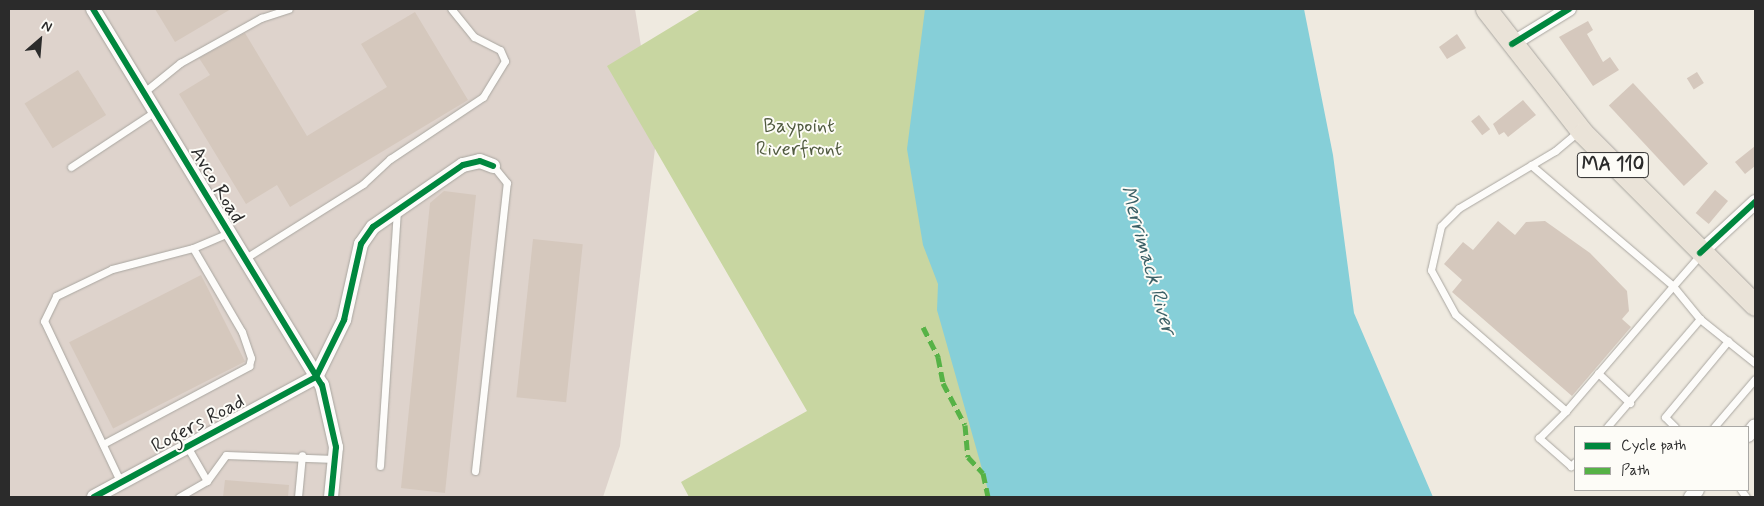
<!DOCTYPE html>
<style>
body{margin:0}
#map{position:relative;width:1764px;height:506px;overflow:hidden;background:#efeae0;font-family:Mynerve,sans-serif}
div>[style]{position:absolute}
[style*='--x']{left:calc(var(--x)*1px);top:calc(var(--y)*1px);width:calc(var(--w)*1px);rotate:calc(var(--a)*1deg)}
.industrial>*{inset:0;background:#ded3cc}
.green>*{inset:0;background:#c8d6a1}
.water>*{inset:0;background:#86cfd8}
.building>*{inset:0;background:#d5c8bd;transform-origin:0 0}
.roads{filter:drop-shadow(0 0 1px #a9a6a0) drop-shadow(0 0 1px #a9a6a0)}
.lane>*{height:7px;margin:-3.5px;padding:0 3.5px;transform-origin:3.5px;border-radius:3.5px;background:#fdfcfa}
.street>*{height:14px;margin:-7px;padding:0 7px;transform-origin:7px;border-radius:7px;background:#fdfcfa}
.primary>*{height:21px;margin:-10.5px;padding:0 10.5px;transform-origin:10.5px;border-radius:10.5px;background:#eae3d8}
.quiet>*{height:5px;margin-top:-2.5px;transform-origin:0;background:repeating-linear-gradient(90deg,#56b246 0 10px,transparent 0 15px)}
.cycleway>*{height:6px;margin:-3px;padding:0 3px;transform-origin:3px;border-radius:3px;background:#00873e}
span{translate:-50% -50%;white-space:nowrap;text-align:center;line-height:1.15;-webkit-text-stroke:4px #fdfcf7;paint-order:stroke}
.shield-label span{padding:1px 4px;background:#fdfcf7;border:1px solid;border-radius:4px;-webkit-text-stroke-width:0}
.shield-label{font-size:19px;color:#2b2b2b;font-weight:700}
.park-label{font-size:20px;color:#505a3f}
.street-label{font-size:20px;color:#2b2b2b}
.water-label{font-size:21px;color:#3b6066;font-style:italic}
.frame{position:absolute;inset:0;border:10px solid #2b2b2b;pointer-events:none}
.legend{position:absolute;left:1574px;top:426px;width:175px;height:65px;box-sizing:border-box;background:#fdfcf7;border:1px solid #a9a8a5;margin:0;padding:6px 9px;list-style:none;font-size:15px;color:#2b2b2b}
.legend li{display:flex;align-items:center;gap:10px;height:25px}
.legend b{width:25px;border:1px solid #a9a8a5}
.north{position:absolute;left:15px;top:15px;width:50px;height:50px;-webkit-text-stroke:4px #fdfcf7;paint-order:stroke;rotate:27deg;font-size:14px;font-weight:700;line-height:20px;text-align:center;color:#2b2b2b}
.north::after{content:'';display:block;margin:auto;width:18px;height:22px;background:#2b2b2b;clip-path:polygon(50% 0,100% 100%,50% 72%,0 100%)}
</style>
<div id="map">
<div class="industrial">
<i style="clip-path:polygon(9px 9px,635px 9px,656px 140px,620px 446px,603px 497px,9px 497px)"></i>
</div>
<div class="green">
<i style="clip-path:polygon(701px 9px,944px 9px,1005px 497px,689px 497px,681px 482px,807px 411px,607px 66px)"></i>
</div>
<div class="water">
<i style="clip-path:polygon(925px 9px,1304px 9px,1333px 155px,1354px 313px,1433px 497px,990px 497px,937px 310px,938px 284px,923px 245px,907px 149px)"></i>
</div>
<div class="building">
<i style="clip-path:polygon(155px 9px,231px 9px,175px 42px)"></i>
<i style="clip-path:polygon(415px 12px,468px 100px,290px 207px,277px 185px,246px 204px,179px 94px,210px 75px,199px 58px,245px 33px,307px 136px,387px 87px,361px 44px)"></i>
<i style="clip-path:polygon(1588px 21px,1593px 30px,1587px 34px,1603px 62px,1610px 57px,1619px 70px,1593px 86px,1559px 37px)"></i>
<i style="clip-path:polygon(1457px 34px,1466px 48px,1447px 59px,1439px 47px)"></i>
<i style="left:78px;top:70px;width:53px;height:63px;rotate:58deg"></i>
<i style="left:1697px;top:72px;width:13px;height:12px;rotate:58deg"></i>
<i style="left:1633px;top:83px;width:110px;height:33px;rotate:47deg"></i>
<i style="clip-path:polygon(1523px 100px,1536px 115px,1508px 137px,1504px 132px,1499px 135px,1493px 124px)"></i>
<i style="left:1479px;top:115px;width:18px;height:10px;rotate:52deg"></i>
<i style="clip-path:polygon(1755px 146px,1755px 166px,1745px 174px,1735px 162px)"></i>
<i style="left:1715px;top:190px;width:17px;height:30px;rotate:40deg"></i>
<i style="clip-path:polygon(444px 191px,476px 195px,445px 493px,401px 488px,430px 203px)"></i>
<i style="clip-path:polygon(1498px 221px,1515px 235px,1526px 222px,1545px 221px,1590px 253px,1627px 291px,1629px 311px,1622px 319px,1631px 327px,1572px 396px,1452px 292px,1462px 280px,1444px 264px,1463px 242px,1473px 250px)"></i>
<i style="left:533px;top:239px;width:50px;height:159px;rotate:6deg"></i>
<i style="left:201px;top:275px;width:97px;height:148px;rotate:63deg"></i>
<i style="clip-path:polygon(225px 480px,289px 485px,288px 497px,223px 497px)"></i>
</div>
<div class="roads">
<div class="lane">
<i style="--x:143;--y:93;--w:48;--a:-39"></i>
<i style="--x:180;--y:63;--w:93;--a:-29.1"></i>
<i style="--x:261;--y:18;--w:29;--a:-18"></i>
<i style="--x:1531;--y:165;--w:187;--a:40.4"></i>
<i style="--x:1673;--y:286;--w:165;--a:130.6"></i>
<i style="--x:71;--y:167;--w:100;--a:-33.5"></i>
<i style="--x:244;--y:259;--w:141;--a:-32.2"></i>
<i style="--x:363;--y:184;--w:37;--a:-43"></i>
<i style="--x:390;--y:159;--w:112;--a:-33.7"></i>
<i style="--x:483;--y:97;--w:42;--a:-58.6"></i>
<i style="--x:505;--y:61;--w:12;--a:-114"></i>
<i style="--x:500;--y:50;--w:29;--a:-153"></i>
<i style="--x:474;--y:37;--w:36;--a:-129"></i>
<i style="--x:1700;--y:319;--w:70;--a:38.7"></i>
<i style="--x:1598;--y:373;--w:44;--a:43.2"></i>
<i style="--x:1607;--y:427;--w:143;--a:-49.3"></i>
<i style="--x:1700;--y:319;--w:43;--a:-129.3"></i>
<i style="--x:1673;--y:286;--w:43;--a:-48.8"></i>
<i style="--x:1675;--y:427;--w:14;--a:-135"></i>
<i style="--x:1665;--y:417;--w:99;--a:-50.3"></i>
<i style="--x:1714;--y:427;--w:63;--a:-49.5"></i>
<i style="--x:103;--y:444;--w:166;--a:-28.1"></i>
<i style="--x:249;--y:366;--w:8;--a:-76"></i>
<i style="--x:251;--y:358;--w:28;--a:-109"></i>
<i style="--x:242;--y:332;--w:97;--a:-120.3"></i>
<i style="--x:1575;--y:462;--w:6;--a:135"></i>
<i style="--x:1571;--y:466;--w:43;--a:-138.8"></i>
<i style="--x:1539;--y:438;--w:38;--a:-45"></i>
<i style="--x:1566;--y:411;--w:147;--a:-138.9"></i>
<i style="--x:1455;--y:314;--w:50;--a:-118.6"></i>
<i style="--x:1431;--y:270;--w:45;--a:-77.2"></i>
<i style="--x:1441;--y:226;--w:25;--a:-45"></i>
<i style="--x:1459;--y:208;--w:112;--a:-30.7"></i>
<i style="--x:1555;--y:151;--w:30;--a:-40"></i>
<i style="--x:380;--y:466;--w:256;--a:-86.2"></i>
<i style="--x:475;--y:471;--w:290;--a:-83.7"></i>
<i style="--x:507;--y:183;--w:22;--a:-129"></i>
<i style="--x:207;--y:481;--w:32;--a:-54"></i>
<i style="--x:226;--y:455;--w:109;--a:2.1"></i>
<i style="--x:121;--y:483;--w:179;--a:-115.4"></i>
<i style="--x:44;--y:321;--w:28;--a:-64"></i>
<i style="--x:56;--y:296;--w:62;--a:-25.7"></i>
<i style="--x:112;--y:269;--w:84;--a:-14.5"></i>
<i style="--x:193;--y:248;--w:38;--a:-23"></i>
<i style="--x:1741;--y:490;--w:9;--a:54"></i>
<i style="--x:179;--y:497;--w:32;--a:-30"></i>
<i style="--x:207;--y:481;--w:38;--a:-120"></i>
<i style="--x:298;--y:497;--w:42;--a:-84.6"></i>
</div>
<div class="street">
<i style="--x:93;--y:9;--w:440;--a:58.7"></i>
<i style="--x:322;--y:385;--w:64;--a:77.3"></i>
<i style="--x:336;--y:447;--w:50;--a:95.7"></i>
<i style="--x:1512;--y:44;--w:67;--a:-31.6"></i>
<i style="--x:1700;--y:253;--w:75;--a:-42.8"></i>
<i style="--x:1748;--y:435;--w:11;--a:-52"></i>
<i style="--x:94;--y:497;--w:252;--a:-28.4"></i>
<i style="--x:316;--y:377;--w:64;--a:-63.8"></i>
<i style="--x:344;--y:320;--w:78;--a:-77.4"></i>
<i style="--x:361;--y:244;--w:21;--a:-55"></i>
<i style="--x:373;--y:227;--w:109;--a:-34.6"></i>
<i style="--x:463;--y:165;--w:17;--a:-13"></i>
<i style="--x:480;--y:161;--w:14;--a:21"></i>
<i style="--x:1691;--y:497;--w:9;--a:-49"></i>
</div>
<div class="primary">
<i style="--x:1486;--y:9;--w:157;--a:52"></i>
<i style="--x:1583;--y:133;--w:243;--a:45"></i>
</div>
</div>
<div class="quiet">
<i style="--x:923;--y:327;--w:34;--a:63"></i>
<i style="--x:938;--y:357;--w:26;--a:79"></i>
<i style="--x:943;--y:383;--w:47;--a:62.4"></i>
<i style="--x:965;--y:425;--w:32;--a:85"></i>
<i style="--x:968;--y:457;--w:22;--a:47"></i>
<i style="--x:983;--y:473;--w:25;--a:78"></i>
</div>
<div class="cycleway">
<i style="--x:93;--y:9;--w:440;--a:58.7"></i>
<i style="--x:322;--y:385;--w:64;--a:77.3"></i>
<i style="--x:336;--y:447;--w:50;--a:95.7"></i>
<i style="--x:1512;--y:44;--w:67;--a:-31.6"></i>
<i style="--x:1700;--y:253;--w:75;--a:-42.8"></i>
<i style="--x:94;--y:497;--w:252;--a:-28.4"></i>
<i style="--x:316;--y:377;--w:64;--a:-63.8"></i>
<i style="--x:344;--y:320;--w:78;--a:-77.4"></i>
<i style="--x:361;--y:244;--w:21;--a:-55"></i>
<i style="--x:373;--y:227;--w:109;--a:-34.6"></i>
<i style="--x:463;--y:165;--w:17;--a:-13"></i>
<i style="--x:480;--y:161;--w:14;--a:21"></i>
</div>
<div class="shield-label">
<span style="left:1613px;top:165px">MA 110</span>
</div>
<div class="park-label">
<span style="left:799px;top:138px">Baypoint<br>Riverfront</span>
</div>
<div class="street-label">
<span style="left:217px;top:185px;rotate:59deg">Avco Road</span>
<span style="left:198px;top:424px;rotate:-28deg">Rogers Road</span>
</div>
<div class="water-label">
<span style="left:1148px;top:260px;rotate:74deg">Merrimack River</span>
</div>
<div class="frame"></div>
<ul class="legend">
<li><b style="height:6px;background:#00873e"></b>Cycle path</li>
<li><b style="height:6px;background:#56b246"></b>Path</li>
</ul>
<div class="north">N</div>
</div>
